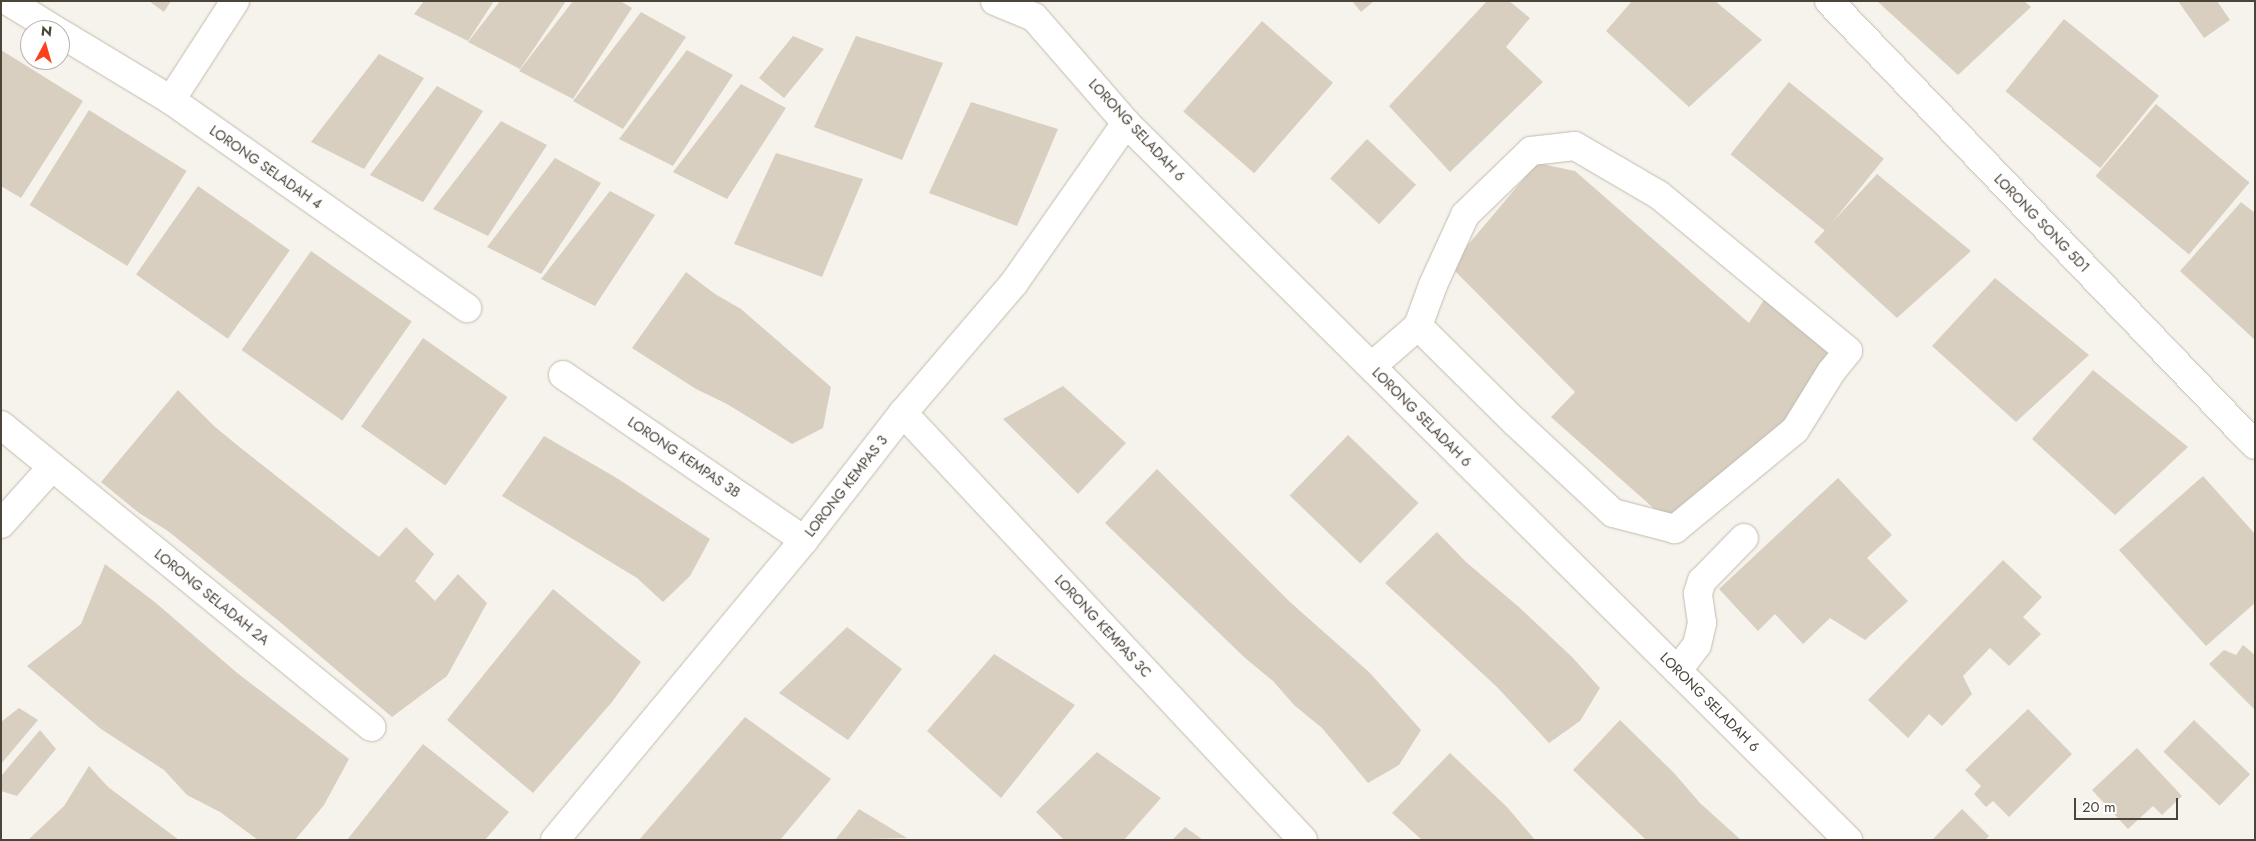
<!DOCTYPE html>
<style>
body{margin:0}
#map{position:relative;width:2256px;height:841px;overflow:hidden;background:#f6f3ec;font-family:Jost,sans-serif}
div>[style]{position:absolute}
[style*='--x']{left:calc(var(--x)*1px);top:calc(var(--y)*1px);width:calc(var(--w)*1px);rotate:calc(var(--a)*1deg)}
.building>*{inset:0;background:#d8cfc1;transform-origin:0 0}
.roads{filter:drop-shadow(0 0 1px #c2bbae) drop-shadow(0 0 1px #c2bbae)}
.minor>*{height:28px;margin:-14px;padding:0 14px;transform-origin:14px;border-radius:14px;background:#fff}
span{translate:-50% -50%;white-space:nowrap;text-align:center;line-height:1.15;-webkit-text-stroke:4px #fff;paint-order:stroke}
.street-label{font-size:14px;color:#4b4439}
.frame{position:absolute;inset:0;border:2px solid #4b4439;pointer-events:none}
.north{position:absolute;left:20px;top:20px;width:50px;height:50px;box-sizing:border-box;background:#fff;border:1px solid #b7b4b0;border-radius:50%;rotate:6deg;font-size:14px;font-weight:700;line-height:20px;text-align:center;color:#4b4439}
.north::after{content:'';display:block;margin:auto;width:18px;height:22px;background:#fc3f1d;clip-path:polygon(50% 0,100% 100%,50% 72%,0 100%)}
.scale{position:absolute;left:2074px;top:798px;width:104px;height:22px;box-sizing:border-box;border:2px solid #4b4439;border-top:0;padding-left:6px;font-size:15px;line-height:18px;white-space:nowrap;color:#4b4439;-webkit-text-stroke:4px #fff;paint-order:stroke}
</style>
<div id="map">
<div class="building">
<i style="clip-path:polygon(149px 1px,171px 1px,164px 12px)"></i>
<i style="clip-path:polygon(424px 1px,494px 1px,468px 41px,414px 14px)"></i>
<i style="clip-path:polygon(500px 1px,566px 1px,520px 69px,468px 42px)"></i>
<i style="clip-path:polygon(573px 1px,620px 1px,632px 8px,573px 99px,519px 71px)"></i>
<i style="clip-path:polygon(1352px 1px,1374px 1px,1361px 12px)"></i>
<i style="clip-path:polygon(1487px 1px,1509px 1px,1530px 18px,1506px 47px,1543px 82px,1450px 172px,1389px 106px)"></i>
<i style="clip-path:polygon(1632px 1px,1715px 1px,1762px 40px,1689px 107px,1606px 31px)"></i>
<i style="clip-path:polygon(1877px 1px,2024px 1px,2031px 7px,1958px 75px)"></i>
<i style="clip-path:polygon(2178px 1px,2217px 1px,2230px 20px,2204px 38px)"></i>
<i style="clip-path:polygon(641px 12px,686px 37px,623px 129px,573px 101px)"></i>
<i style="left:2064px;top:19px;width:122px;height:93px;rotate:39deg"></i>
<i style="left:1262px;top:21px;width:94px;height:120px;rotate:41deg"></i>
<i style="clip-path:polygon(793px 36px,824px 49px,784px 98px,759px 78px)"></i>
<i style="clip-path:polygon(856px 36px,943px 63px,902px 160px,814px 127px)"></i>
<i style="clip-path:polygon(1px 50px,83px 101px,21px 198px,1px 186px)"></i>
<i style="clip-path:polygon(687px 50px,733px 75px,673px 166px,619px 139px)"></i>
<i style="clip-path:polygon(379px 54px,424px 78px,364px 169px,311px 142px)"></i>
<i style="left:1789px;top:82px;width:122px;height:93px;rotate:39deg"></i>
<i style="clip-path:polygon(741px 84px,786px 108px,727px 199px,673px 172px)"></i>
<i style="clip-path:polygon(437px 86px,483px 111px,423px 202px,370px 175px)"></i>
<i style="clip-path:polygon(971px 102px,1058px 129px,1017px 226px,929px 193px)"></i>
<i style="left:2156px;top:104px;width:122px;height:94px;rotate:40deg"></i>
<i style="left:89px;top:110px;width:115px;height:112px;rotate:32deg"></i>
<i style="clip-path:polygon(501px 121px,547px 145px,488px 236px,433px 209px)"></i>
<i style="left:1367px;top:139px;width:67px;height:54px;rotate:43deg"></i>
<i style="clip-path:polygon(776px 153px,863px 179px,822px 277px,734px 244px)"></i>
<i style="clip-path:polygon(555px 158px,601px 183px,541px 274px,487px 247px)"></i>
<i style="clip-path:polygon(1537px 163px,1575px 171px,1749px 323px,1767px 295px,1848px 351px,1764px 448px,1668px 521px,1551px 417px,1575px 392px,1450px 266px)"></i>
<i style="clip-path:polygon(1877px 174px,1971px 251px,1897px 318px,1814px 242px)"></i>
<i style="left:198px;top:186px;width:112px;height:108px;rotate:35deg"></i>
<i style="clip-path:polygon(610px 191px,655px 215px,595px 306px,541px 279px)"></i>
<i style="clip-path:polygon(2241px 202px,2255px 213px,2255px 340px,2180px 271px)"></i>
<i style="left:311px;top:251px;width:123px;height:121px;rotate:35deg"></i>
<i style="clip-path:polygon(686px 272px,715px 294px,741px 309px,831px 387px,823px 428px,792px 444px,727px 404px,696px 389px,632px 348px)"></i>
<i style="clip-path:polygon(1995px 278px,2089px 355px,2016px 422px,1932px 346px)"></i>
<i style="left:423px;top:338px;width:103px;height:108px;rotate:35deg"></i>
<i style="clip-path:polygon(2093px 370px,2188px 447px,2115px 515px,2032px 439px)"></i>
<i style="clip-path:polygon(1063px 386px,1126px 443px,1078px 494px,1003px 419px)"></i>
<i style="clip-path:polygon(178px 390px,214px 426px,237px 445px,379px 557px,406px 527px,434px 554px,415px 581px,435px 601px,458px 574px,487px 603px,447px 676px,392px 717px,280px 622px,168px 531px,139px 513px,101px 482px)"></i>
<i style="left:1348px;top:435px;width:98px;height:84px;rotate:44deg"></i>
<i style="clip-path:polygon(544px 436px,615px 477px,710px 539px,690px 576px,663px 602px,637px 578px,502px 496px)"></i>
<i style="clip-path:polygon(1157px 469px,1290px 602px,1369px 672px,1421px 730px,1399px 765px,1368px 783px,1322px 728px,1294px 705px,1273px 681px,1244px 657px,1105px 523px)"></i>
<i style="clip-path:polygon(2203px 476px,2255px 534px,2255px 603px,2206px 646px,2119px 550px)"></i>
<i style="clip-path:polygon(1838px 478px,1892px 535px,1867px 558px,1908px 601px,1865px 640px,1830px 618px,1803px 644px,1775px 614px,1758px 631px,1719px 589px)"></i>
<i style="clip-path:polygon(1437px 532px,1466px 562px,1520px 608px,1573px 658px,1600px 688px,1580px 721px,1549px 743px,1498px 688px,1385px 583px)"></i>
<i style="clip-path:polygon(2003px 560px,2042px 597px,2023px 617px,2041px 634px,2009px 666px,1990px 648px,1963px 676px,1972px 694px,1942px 726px,1929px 714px,1908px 738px,1868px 700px)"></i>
<i style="clip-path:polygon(105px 564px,156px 603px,236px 672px,349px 759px,324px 805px,295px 840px,258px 840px,220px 812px,187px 795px,164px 770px,101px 729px,27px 666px,81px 624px)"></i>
<i style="clip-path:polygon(553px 589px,641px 662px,612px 702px,533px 793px,447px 720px)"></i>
<i style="clip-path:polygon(847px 627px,902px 669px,848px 740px,779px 693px)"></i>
<i style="clip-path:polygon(2243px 645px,2255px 655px,2255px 710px,2209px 664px,2224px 650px,2236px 655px)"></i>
<i style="clip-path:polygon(994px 654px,1075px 705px,1001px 798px,927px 731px)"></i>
<i style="clip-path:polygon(19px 708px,38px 720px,1px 764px,1px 722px)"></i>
<i style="clip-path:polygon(2028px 709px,2072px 754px,2009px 817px,1993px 801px,1986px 807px,1974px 794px,1981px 786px,1965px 770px)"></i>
<i style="clip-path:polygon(745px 717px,831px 779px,780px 840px,639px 840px)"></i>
<i style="clip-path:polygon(1620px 720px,1674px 773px,1700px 803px,1741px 840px,1646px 840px,1573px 770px)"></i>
<i style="left:2194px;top:720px;width:78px;height:44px;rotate:44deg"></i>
<i style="clip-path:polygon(40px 730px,56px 749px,17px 796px,1px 791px,1px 776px)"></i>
<i style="clip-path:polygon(423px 744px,509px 812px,485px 840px,347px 840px)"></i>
<i style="clip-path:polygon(2137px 748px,2182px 796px,2162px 815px,2153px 806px,2128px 829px,2092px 790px)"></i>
<i style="clip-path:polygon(1097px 752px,1161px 798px,1124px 840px,1064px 840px,1036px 812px)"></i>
<i style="clip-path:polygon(1450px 753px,1507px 807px,1535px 840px,1422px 840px,1392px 813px)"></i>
<i style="clip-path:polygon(89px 766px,108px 787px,179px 840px,28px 840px,64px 806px)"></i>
<i style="clip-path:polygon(859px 809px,907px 838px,835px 840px)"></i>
<i style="clip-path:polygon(1962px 809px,1989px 836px,1985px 840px,1932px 840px)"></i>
<i style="clip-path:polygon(1185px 827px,1203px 840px,1172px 840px)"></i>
</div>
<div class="roads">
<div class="minor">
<i style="--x:8;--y:1;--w:55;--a:31.7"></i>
<i style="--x:995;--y:1;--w:42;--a:22.3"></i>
<i style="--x:1034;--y:17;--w:140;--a:49"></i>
<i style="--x:1126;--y:123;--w:1018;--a:44.8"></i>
<i style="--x:1829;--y:1;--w:615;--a:46.19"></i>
<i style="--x:60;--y:33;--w:130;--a:31.1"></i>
<i style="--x:171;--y:100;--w:362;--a:35.1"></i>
<i style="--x:171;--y:100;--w:118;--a:-57.1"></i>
<i style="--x:1372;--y:366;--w:61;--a:-41"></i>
<i style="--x:1418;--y:326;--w:44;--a:-69.9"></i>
<i style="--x:1433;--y:285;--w:77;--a:-65.4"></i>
<i style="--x:1465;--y:215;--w:92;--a:-44.1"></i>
<i style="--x:1531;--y:151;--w:44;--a:-6.5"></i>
<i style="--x:1575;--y:146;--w:97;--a:30.3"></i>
<i style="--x:1659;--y:195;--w:245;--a:39.5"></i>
<i style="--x:1848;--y:351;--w:27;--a:129"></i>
<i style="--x:1831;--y:372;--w:68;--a:121.8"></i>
<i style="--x:1795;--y:430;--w:156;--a:140.5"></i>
<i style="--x:1675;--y:529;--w:64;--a:-165.5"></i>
<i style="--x:1613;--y:513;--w:134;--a:-137.1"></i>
<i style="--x:1515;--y:422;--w:136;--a:-135.3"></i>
<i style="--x:563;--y:375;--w:292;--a:34.4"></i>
<i style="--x:903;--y:413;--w:585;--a:46.87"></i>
<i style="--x:1;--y:425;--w:478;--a:39.2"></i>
<i style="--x:1;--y:524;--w:76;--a:-48.2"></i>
<i style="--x:1678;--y:670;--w:31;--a:-53"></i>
<i style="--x:1697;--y:645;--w:23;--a:-77"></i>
<i style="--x:1702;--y:623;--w:30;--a:-98"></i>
<i style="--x:1698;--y:593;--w:13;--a:-72"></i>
<i style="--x:1702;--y:581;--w:60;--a:-45.7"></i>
<i style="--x:555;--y:840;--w:390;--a:-50.3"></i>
<i style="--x:804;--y:540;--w:161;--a:-52.1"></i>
<i style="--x:903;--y:413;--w:171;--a:-49.5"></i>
<i style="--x:1014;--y:283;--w:195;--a:-55"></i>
</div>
</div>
<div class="street-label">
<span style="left:1137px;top:130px;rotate:47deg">LORONG SELADAH 6</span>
<span style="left:266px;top:167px;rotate:35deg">LORONG SELADAH 4</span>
<span style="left:2042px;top:223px;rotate:46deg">LORONG SONG 5D1</span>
<span style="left:1422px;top:417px;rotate:45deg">LORONG SELADAH 6</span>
<span style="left:684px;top:457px;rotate:34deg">LORONG KEMPAS 3B</span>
<span style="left:846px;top:486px;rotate:-52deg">LORONG KEMPAS 3</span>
<span style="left:212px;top:597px;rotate:39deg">LORONG SELADAH 2A</span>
<span style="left:1103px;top:626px;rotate:47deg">LORONG KEMPAS 3C</span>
<span style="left:1710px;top:702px;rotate:45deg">LORONG SELADAH 6</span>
</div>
<div class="frame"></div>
<div class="north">N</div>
<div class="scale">20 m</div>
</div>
